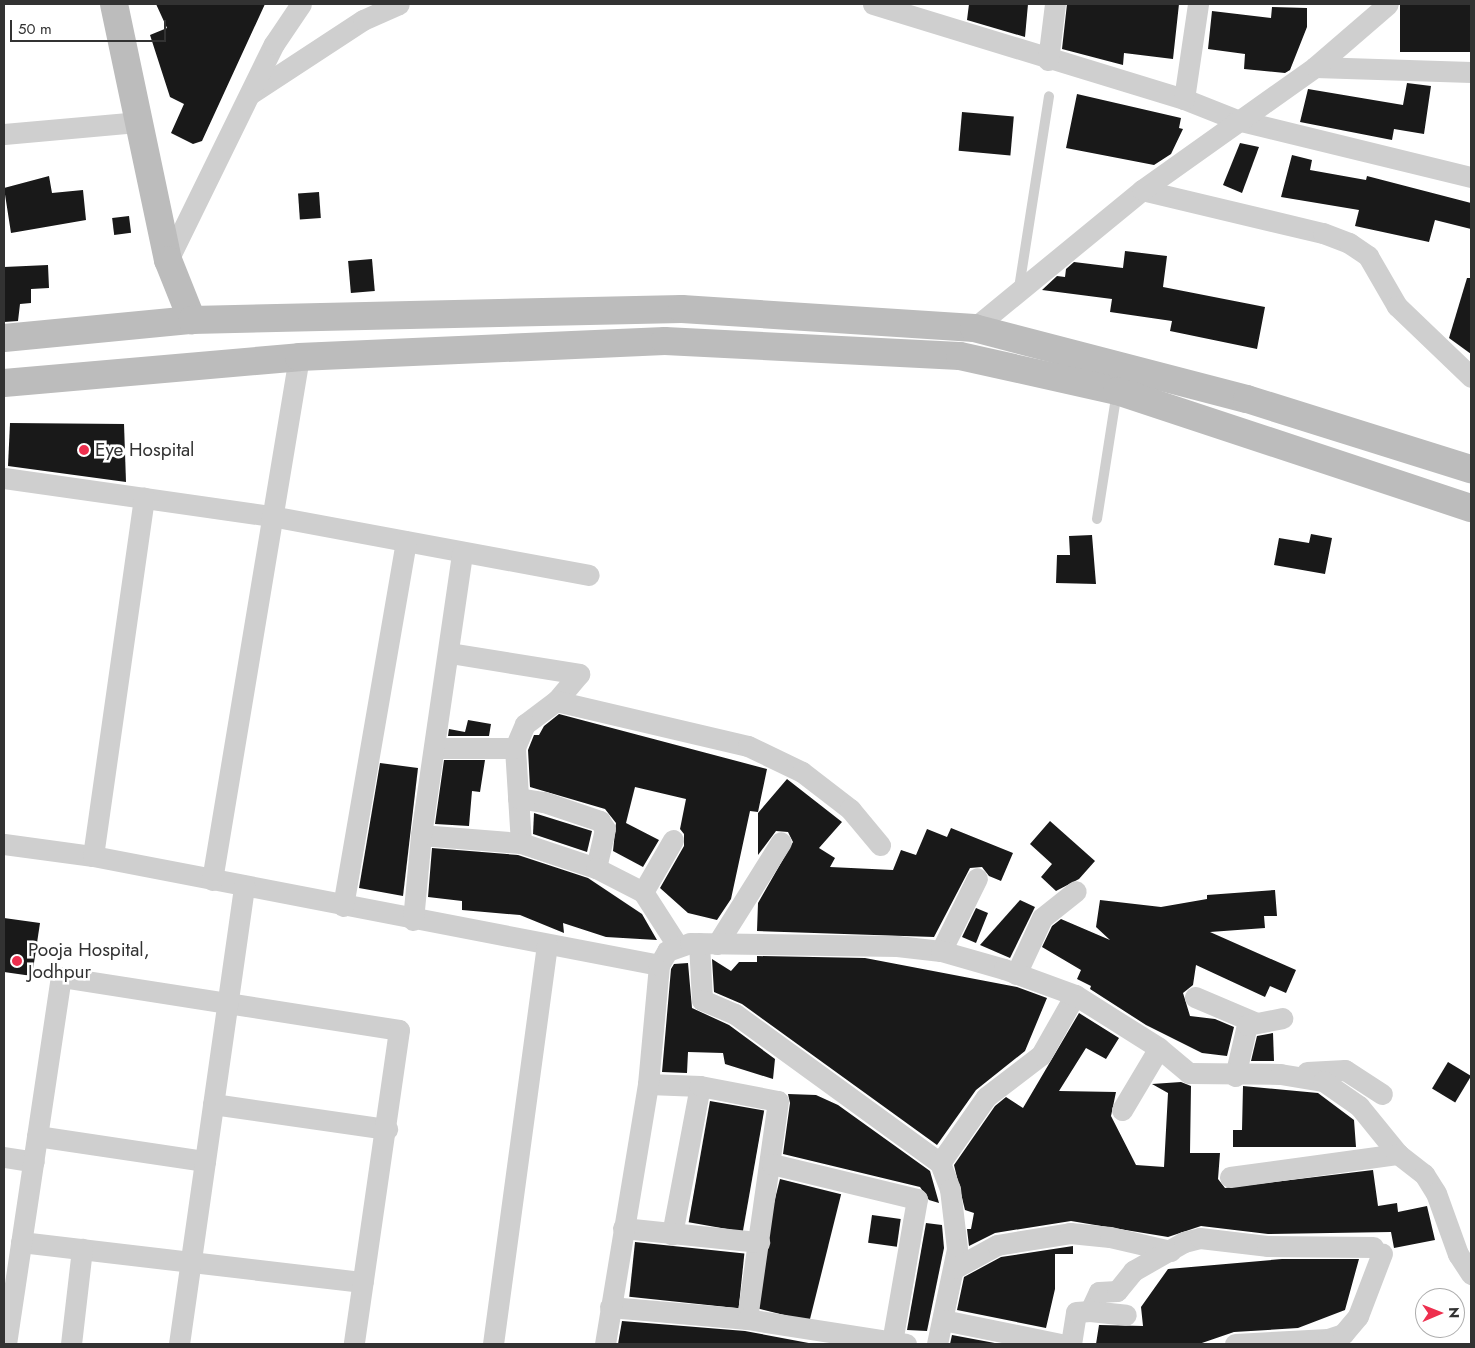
<!DOCTYPE html>
<style>
body{margin:0}
#map{position:relative;width:1475px;height:1348px;overflow:hidden;background:#fff;font-family:Jost,sans-serif}
div>[style]{position:absolute}
[style*='--x']{left:calc(var(--x)*1px);top:calc(var(--y)*1px);width:calc(var(--w)*1px);rotate:calc(var(--a)*1deg)}
.building>*{inset:0;background:#191919;transform-origin:0 0}
.lane>*{height:10px;margin:-5px;padding:0 5px;transform-origin:5px;border-radius:5px;background:#cfcfcf}
.street>*{height:21px;margin:-10.5px;padding:0 10.5px;transform-origin:10.5px;border-radius:10.5px;background:#cfcfcf}
.secondary>*{height:28px;margin:-14px;padding:0 14px;transform-origin:14px;border-radius:14px;background:#bcbcbc}
.dots>*{width:14px;height:14px;translate:-50% -50%;box-sizing:border-box;border:2px solid #fff;border-radius:50%}
span{translate:-50% -50%;white-space:nowrap;text-align:center;line-height:1.15;-webkit-text-stroke:5px #fff;paint-order:stroke}
.poi-label{font-size:19px;color:#323232}
.left{translate:0 -50%;text-align:left}
.frame{position:absolute;inset:0;border:5px solid #323232;pointer-events:none}
.north{position:absolute;left:1415px;top:1288px;width:50px;height:50px;box-sizing:border-box;background:#fff;border:1px solid #adadad;border-radius:50%;rotate:89deg;font-size:14px;font-weight:700;line-height:20px;text-align:center;color:#323232}
.north::after{content:'';display:block;margin:auto;width:18px;height:22px;background:#ee2f4e;clip-path:polygon(50% 0,100% 100%,50% 72%,0 100%)}
.scale{position:absolute;left:10px;top:20px;width:156px;height:22px;box-sizing:border-box;border:2px solid #323232;border-top:0;padding-left:6px;font-size:15px;line-height:18px;white-space:nowrap;color:#323232;-webkit-text-stroke:4px #fff;paint-order:stroke}
</style>
<div id="map">
<div class="building">
<i style="clip-path:polygon(156px 4px,265px 4px,202px 141px,193px 144px,171px 133px,184px 104px,170px 97px,150px 35px,167px 28px)"></i>
<i style="clip-path:polygon(969px 4px,1028px 4px,1025px 37px,967px 20px)"></i>
<i style="clip-path:polygon(1067px 4px,1179px 4px,1173px 59px,1124px 53px,1123px 65px,1062px 49px)"></i>
<i style="left:1400px;top:4px;width:71px;height:48px"></i>
<i style="clip-path:polygon(1272px 7px,1307px 8px,1307px 27px,1290px 70px,1285px 73px,1244px 69px,1245px 54px,1208px 49px,1212px 11px,1271px 18px)"></i>
<i style="clip-path:polygon(1407px 83px,1431px 86px,1424px 134px,1394px 129px,1392px 140px,1300px 122px,1308px 89px,1403px 105px)"></i>
<i style="clip-path:polygon(1077px 94px,1181px 118px,1179px 128px,1183px 129px,1171px 154px,1154px 165px,1066px 148px)"></i>
<i style="left:962px;top:112px;width:52px;height:39px;rotate:5deg"></i>
<i style="clip-path:polygon(1240px 143px,1259px 147px,1242px 193px,1223px 185px)"></i>
<i style="clip-path:polygon(1292px 155px,1312px 160px,1310px 170px,1366px 180px,1367px 176px,1471px 203px,1471px 229px,1435px 220px,1429px 242px,1355px 226px,1359px 210px,1281px 197px)"></i>
<i style="clip-path:polygon(49px 176px,52px 193px,83px 190px,86px 220px,11px 233px,4px 188px)"></i>
<i style="left:319px;top:192px;width:26px;height:21px;rotate:86deg"></i>
<i style="left:129px;top:216px;width:17px;height:17px;rotate:83deg"></i>
<i style="clip-path:polygon(1125px 251px,1167px 256px,1163px 287px,1265px 307px,1257px 349px,1170px 331px,1172px 321px,1110px 312px,1112px 299px,1042px 290px,1057px 276px,1065px 277px,1066px 269px,1074px 262px,1123px 268px)"></i>
<i style="left:372px;top:259px;width:32px;height:24px;rotate:85deg"></i>
<i style="clip-path:polygon(48px 265px,49px 288px,31px 289px,31px 303px,20px 304px,18px 321px,4px 322px,4px 267px)"></i>
<i style="clip-path:polygon(1467px 278px,1471px 278px,1471px 354px,1449px 338px)"></i>
<i style="clip-path:polygon(10px 423px,124px 424px,126px 482px,8px 466px)"></i>
<i style="clip-path:polygon(1311px 534px,1332px 538px,1325px 574px,1274px 565px,1279px 538px,1309px 543px)"></i>
<i style="clip-path:polygon(1092px 535px,1096px 584px,1056px 583px,1057px 555px,1070px 555px,1069px 536px)"></i>
<i style="clip-path:polygon(559px 714px,767px 769px,758px 812px,750px 811px,731px 899px,717px 920px,688px 913px,660px 888px,684px 846px,684px 834px,680px 829px,686px 799px,635px 787px,626px 823px,659px 840px,643px 867px,613px 851px,616px 823px,605px 809px,530px 787px,528px 750px,534px 735px,539px 735px,544px 726px)"></i>
<i style="clip-path:polygon(468px 720px,491px 724px,489px 736px,448px 736px,449px 729px,465px 732px)"></i>
<i style="clip-path:polygon(444px 760px,485px 760px,480px 792px,472px 791px,469px 826px,435px 824px)"></i>
<i style="clip-path:polygon(380px 763px,418px 768px,403px 896px,359px 888px)"></i>
<i style="clip-path:polygon(787px 779px,842px 822px,819px 848px,835px 858px,830px 867px,893px 870px,901px 850px,916px 855px,927px 829px,947px 837px,951px 828px,1013px 853px,1001px 881px,989px 876px,982px 867px,970px 868px,934px 937px,757px 931px,758px 903px,793px 842px,788px 832px,776px 831px,758px 855px,758px 813px)"></i>
<i style="clip-path:polygon(534px 813px,592px 831px,587px 852px,533px 834px)"></i>
<i style="clip-path:polygon(1050px 821px,1095px 861px,1079px 879px,1056px 891px,1041px 877px,1052px 864px,1030px 844px)"></i>
<i style="clip-path:polygon(432px 848px,518px 855px,588px 878px,642px 914px,657px 940px,606px 937px,563px 923px,564px 933px,520px 915px,462px 910px,462px 901px,428px 897px)"></i>
<i style="clip-path:polygon(1275px 890px,1277px 916px,1264px 916px,1265px 928px,1210px 932px,1296px 970px,1286px 993px,1270px 986px,1265px 997px,1196px 965px,1193px 985px,1183px 993px,1190px 1016px,1215px 1019px,1234px 1027px,1227px 1056px,1202px 1053px,1146px 1025px,1090px 989px,1091px 986px,1077px 979px,1081px 970px,1042px 947px,1052px 926px,1061px 919px,1110px 940px,1096px 927px,1100px 900px,1161px 907px,1207px 899px,1207px 895px)"></i>
<i style="clip-path:polygon(1020px 900px,1035px 907px,1010px 958px,980px 945px)"></i>
<i style="clip-path:polygon(976px 908px,988px 913px,976px 943px,962px 937px)"></i>
<i style="clip-path:polygon(4px 918px,40px 923px,32px 976px,4px 972px)"></i>
<i style="clip-path:polygon(757px 956px,865px 958px,1017px 987px,1047px 998px,1025px 1051px,976px 1090px,937px 1145px,742px 1004px,714px 992px,712px 959px,731px 971px,739px 962px,757px 962px)"></i>
<i style="clip-path:polygon(688px 963px,692px 1008px,729px 1025px,775px 1059px,773px 1079px,725px 1064px,723px 1053px,688px 1052px,687px 1073px,662px 1072px,671px 969px,674px 964px)"></i>
<i style="clip-path:polygon(1079px 1013px,1119px 1038px,1106px 1059px,1086px 1048px,1059px 1091px,1116px 1092px,1111px 1116px,1136px 1165px,1164px 1167px,1168px 1093px,1152px 1084px,1181px 1082px,1191px 1086px,1190px 1153px,1220px 1153px,1218px 1179px,1225px 1188px,1373px 1170px,1378px 1206px,1397px 1203px,1398px 1212px,1427px 1206px,1435px 1240px,1394px 1248px,1391px 1232px,1268px 1234px,1201px 1226px,1168px 1237px,1071px 1221px,995px 1233px,969px 1246px,967px 1229px,971px 1229px,974px 1213px,965px 1210px,954px 1165px,995px 1106px,1006px 1097px,1023px 1108px)"></i>
<i style="clip-path:polygon(1273px 1033px,1274px 1061px,1251px 1061px,1257px 1036px)"></i>
<i style="left:1448px;top:1062px;width:27px;height:31px;rotate:31deg"></i>
<i style="clip-path:polygon(1243px 1086px,1318px 1093px,1354px 1120px,1356px 1147px,1233px 1147px,1233px 1130px,1242px 1130px)"></i>
<i style="clip-path:polygon(788px 1094px,816px 1095px,838px 1105px,930px 1171px,939px 1203px,929px 1200px,920px 1187px,783px 1154px,790px 1103px)"></i>
<i style="left:710px;top:1101px;width:55px;height:123px;rotate:10deg"></i>
<i style="left:780px;top:1179px;width:63px;height:131px;rotate:14deg"></i>
<i style="left:872px;top:1215px;width:29px;height:28px;rotate:8deg"></i>
<i style="clip-path:polygon(926px 1223px,942px 1225px,944px 1248px,927px 1331px,907px 1330px)"></i>
<i style="left:635px;top:1242px;width:110px;height:55px;rotate:6deg"></i>
<i style="clip-path:polygon(1073px 1246px,1073px 1254px,1055px 1254px,1055px 1289px,1046px 1328px,957px 1310px,964px 1277px,1001px 1257px)"></i>
<i style="clip-path:polygon(1282px 1259px,1359px 1259px,1345px 1310px,1298px 1328px,1234px 1332px,1199px 1344px,1096px 1344px,1099px 1325px,1143px 1326px,1141px 1307px,1168px 1269px)"></i>
<i style="clip-path:polygon(622px 1321px,745px 1331px,814px 1344px,618px 1344px)"></i>
<i style="clip-path:polygon(952px 1335px,1000px 1344px,950px 1344px)"></i>
</div>
<div class="lane">
<i style="--x:1019;--y:288;--w:194;--a:-81.1"></i>
<i style="--x:1097;--y:519;--w:129;--a:-81.1"></i>
</div>
<div class="street">
<i style="--x:873;--y:4;--w:325;--a:17"></i>
<i style="--x:1184;--y:99;--w:57;--a:21.6"></i>
<i style="--x:1237;--y:120;--w:241;--a:13.7"></i>
<i style="--x:1048;--y:60;--w:56;--a:-82.9"></i>
<i style="--x:1315;--y:67;--w:156;--a:1.8"></i>
<i style="--x:250;--y:94;--w:135;--a:-33.2"></i>
<i style="--x:363;--y:20;--w:39;--a:-24"></i>
<i style="--x:1184;--y:99;--w:96;--a:-81.6"></i>
<i style="--x:4;--y:134;--w:136;--a:-5.1"></i>
<i style="--x:1142;--y:190;--w:186;--a:13.4"></i>
<i style="--x:1323;--y:233;--w:28;--a:21"></i>
<i style="--x:1349;--y:243;--w:23;--a:34"></i>
<i style="--x:1368;--y:256;--w:58;--a:59.9"></i>
<i style="--x:1397;--y:306;--w:103;--a:43.8"></i>
<i style="--x:168;--y:260;--w:241;--a:-63.9"></i>
<i style="--x:274;--y:44;--w:48;--a:-56"></i>
<i style="--x:974;--y:328;--w:217;--a:-39.4"></i>
<i style="--x:1142;--y:190;--w:212;--a:-35.4"></i>
<i style="--x:1315;--y:67;--w:96;--a:-40.8"></i>
<i style="--x:4;--y:478;--w:270;--a:8.1"></i>
<i style="--x:271;--y:516;--w:323;--a:10.5"></i>
<i style="--x:450;--y:653;--w:131;--a:9.2"></i>
<i style="--x:579;--y:674;--w:35;--a:130"></i>
<i style="--x:556;--y:701;--w:39;--a:143"></i>
<i style="--x:525;--y:724;--w:26;--a:113"></i>
<i style="--x:515;--y:748;--w:95;--a:86.4"></i>
<i style="--x:556;--y:701;--w:197;--a:13.2"></i>
<i style="--x:748;--y:746;--w:60;--a:25.7"></i>
<i style="--x:802;--y:772;--w:61;--a:37.6"></i>
<i style="--x:850;--y:809;--w:47;--a:50.2"></i>
<i style="--x:435;--y:748;--w:80;--a:0"></i>
<i style="--x:518;--y:798;--w:26;--a:9"></i>
<i style="--x:544;--y:802;--w:59;--a:18.7"></i>
<i style="--x:600;--y:821;--w:9;--a:58"></i>
<i style="--x:605;--y:829;--w:40;--a:103"></i>
<i style="--x:421;--y:835;--w:100;--a:4.6"></i>
<i style="--x:521;--y:843;--w:79;--a:18.4"></i>
<i style="--x:596;--y:868;--w:53;--a:27.1"></i>
<i style="--x:643;--y:892;--w:63;--a:57.3"></i>
<i style="--x:4;--y:844;--w:90;--a:7.7"></i>
<i style="--x:93;--y:856;--w:576;--a:10.9"></i>
<i style="--x:93;--y:856;--w:362;--a:-81.9"></i>
<i style="--x:212;--y:880;--w:530;--a:-80.56"></i>
<i style="--x:643;--y:892;--w:60;--a:-60"></i>
<i style="--x:343;--y:906;--w:370;--a:-80.2"></i>
<i style="--x:413;--y:920;--w:85;--a:-84.6"></i>
<i style="--x:421;--y:835;--w:285;--a:-81.7"></i>
<i style="--x:699;--y:943;--w:57;--a:87"></i>
<i style="--x:702;--y:1000;--w:36;--a:23"></i>
<i style="--x:735;--y:1014;--w:253;--a:36"></i>
<i style="--x:940;--y:1163;--w:28;--a:69"></i>
<i style="--x:950;--y:1189;--w:60;--a:83.3"></i>
<i style="--x:957;--y:1249;--w:97;--a:101.9"></i>
<i style="--x:717;--y:944;--w:120;--a:-57.9"></i>
<i style="--x:941;--y:951;--w:81;--a:-63.7"></i>
<i style="--x:1016;--y:974;--w:62;--a:-65.1"></i>
<i style="--x:1042;--y:918;--w:43;--a:-38.5"></i>
<i style="--x:1195;--y:997;--w:64;--a:23"></i>
<i style="--x:1307;--y:1072;--w:38;--a:-3"></i>
<i style="--x:1345;--y:1070;--w:44;--a:33"></i>
<i style="--x:1235;--y:1076;--w:52;--a:-76.8"></i>
<i style="--x:1247;--y:1025;--w:36;--a:-11"></i>
<i style="--x:648;--y:1084;--w:52;--a:2.2"></i>
<i style="--x:700;--y:1086;--w:151;--a:100.7"></i>
<i style="--x:700;--y:1086;--w:79;--a:10.9"></i>
<i style="--x:778;--y:1101;--w:220;--a:98.1"></i>
<i style="--x:213;--y:1104;--w:176;--a:8.2"></i>
<i style="--x:1122;--y:1110;--w:72;--a:-59.2"></i>
<i style="--x:37;--y:1136;--w:170;--a:8.5"></i>
<i style="--x:4;--y:1157;--w:30;--a:9"></i>
<i style="--x:940;--y:1163;--w:80;--a:-55.1"></i>
<i style="--x:986;--y:1097;--w:69;--a:-37.4"></i>
<i style="--x:1041;--y:1055;--w:69;--a:-60.5"></i>
<i style="--x:772;--y:1164;--w:149;--a:13.6"></i>
<i style="--x:917;--y:1199;--w:145;--a:99.9"></i>
<i style="--x:1230;--y:1177;--w:170;--a:-7.8"></i>
<i style="--x:623;--y:1228;--w:137;--a:5.9"></i>
<i style="--x:21;--y:1242;--w:344;--a:6.7"></i>
<i style="--x:955;--y:1268;--w:48;--a:-28.7"></i>
<i style="--x:997;--y:1245;--w:74;--a:-9.3"></i>
<i style="--x:1070;--y:1233;--w:40;--a:5.7"></i>
<i style="--x:1110;--y:1237;--w:62;--a:13.1"></i>
<i style="--x:610;--y:1307;--w:138;--a:5"></i>
<i style="--x:747;--y:1319;--w:161;--a:8.9"></i>
<i style="--x:1090;--y:1311;--w:36;--a:6"></i>
<i style="--x:943;--y:1320;--w:120;--a:11.5"></i>
<i style="--x:6;--y:1344;--w:371;--a:-81.5"></i>
<i style="--x:61;--y:977;--w:342;--a:8.9"></i>
<i style="--x:399;--y:1030;--w:317;--a:98.2"></i>
<i style="--x:71;--y:1344;--w:96;--a:-83.4"></i>
<i style="--x:179;--y:1344;--w:463;--a:-81.9"></i>
<i style="--x:493;--y:1344;--w:403;--a:-82.3"></i>
<i style="--x:605;--y:1344;--w:264;--a:-80.6"></i>
<i style="--x:648;--y:1084;--w:120;--a:-84.7"></i>
<i style="--x:659;--y:965;--w:16;--a:-60"></i>
<i style="--x:667;--y:951;--w:24;--a:-19"></i>
<i style="--x:690;--y:943;--w:207;--a:0.8"></i>
<i style="--x:897;--y:946;--w:44;--a:6.5"></i>
<i style="--x:941;--y:951;--w:66;--a:15.9"></i>
<i style="--x:1004;--y:969;--w:76;--a:20.1"></i>
<i style="--x:1075;--y:995;--w:99;--a:32.2"></i>
<i style="--x:1159;--y:1048;--w:39;--a:40"></i>
<i style="--x:1189;--y:1073;--w:91;--a:0.6"></i>
<i style="--x:1280;--y:1074;--w:44;--a:9.2"></i>
<i style="--x:1323;--y:1081;--w:44;--a:34.8"></i>
<i style="--x:1359;--y:1106;--w:62;--a:50.9"></i>
<i style="--x:1398;--y:1154;--w:33;--a:38"></i>
<i style="--x:1424;--y:1174;--w:22;--a:58"></i>
<i style="--x:1436;--y:1193;--w:65;--a:70.2"></i>
<i style="--x:1458;--y:1254;--w:24;--a:57"></i>
<i style="--x:1071;--y:1344;--w:32;--a:-81"></i>
<i style="--x:1076;--y:1312;--w:14;--a:-4"></i>
<i style="--x:1090;--y:1311;--w:21;--a:-65"></i>
<i style="--x:1099;--y:1292;--w:18;--a:-3"></i>
<i style="--x:1117;--y:1291;--w:26;--a:-51"></i>
<i style="--x:1133;--y:1271;--w:59;--a:-29.6"></i>
<i style="--x:1184;--y:1242;--w:16;--a:-14"></i>
<i style="--x:1200;--y:1238;--w:67;--a:6.8"></i>
<i style="--x:1267;--y:1246;--w:106;--a:0.5"></i>
<i style="--x:1235;--y:1344;--w:93;--a:-3.1"></i>
<i style="--x:1328;--y:1339;--w:16;--a:-18"></i>
<i style="--x:1343;--y:1334;--w:23;--a:-50"></i>
<i style="--x:1358;--y:1316;--w:67;--a:-69.1"></i>
</div>
<div class="secondary">
<i style="--x:114;--y:4;--w:262;--a:78.1"></i>
<i style="--x:168;--y:260;--w:65;--a:68.2"></i>
<i style="--x:4;--y:338;--w:189;--a:-5.5"></i>
<i style="--x:192;--y:320;--w:490;--a:-1.3"></i>
<i style="--x:682;--y:309;--w:293;--a:3.7"></i>
<i style="--x:974;--y:328;--w:282;--a:14.6"></i>
<i style="--x:1247;--y:399;--w:235;--a:17.4"></i>
<i style="--x:4;--y:383;--w:296;--a:-5"></i>
<i style="--x:299;--y:357;--w:366;--a:-2.5"></i>
<i style="--x:665;--y:341;--w:295;--a:2.9"></i>
<i style="--x:960;--y:356;--w:161;--a:12.6"></i>
<i style="--x:1117;--y:391;--w:373;--a:18.3"></i>
</div>
<div class="dots">
<i style="left:84px;top:450px;background:#ee2f4e"></i>
<i style="left:17px;top:961px;background:#ee2f4e"></i>
</div>
<div class="poi-label">
<span class="left" style="left:95px;top:450px">Eye Hospital</span>
<span class="left" style="left:28px;top:961px">Pooja Hospital,<br>Jodhpur</span>
</div>
<div class="frame"></div>
<div class="north">N</div>
<div class="scale">50 m</div>
</div>
